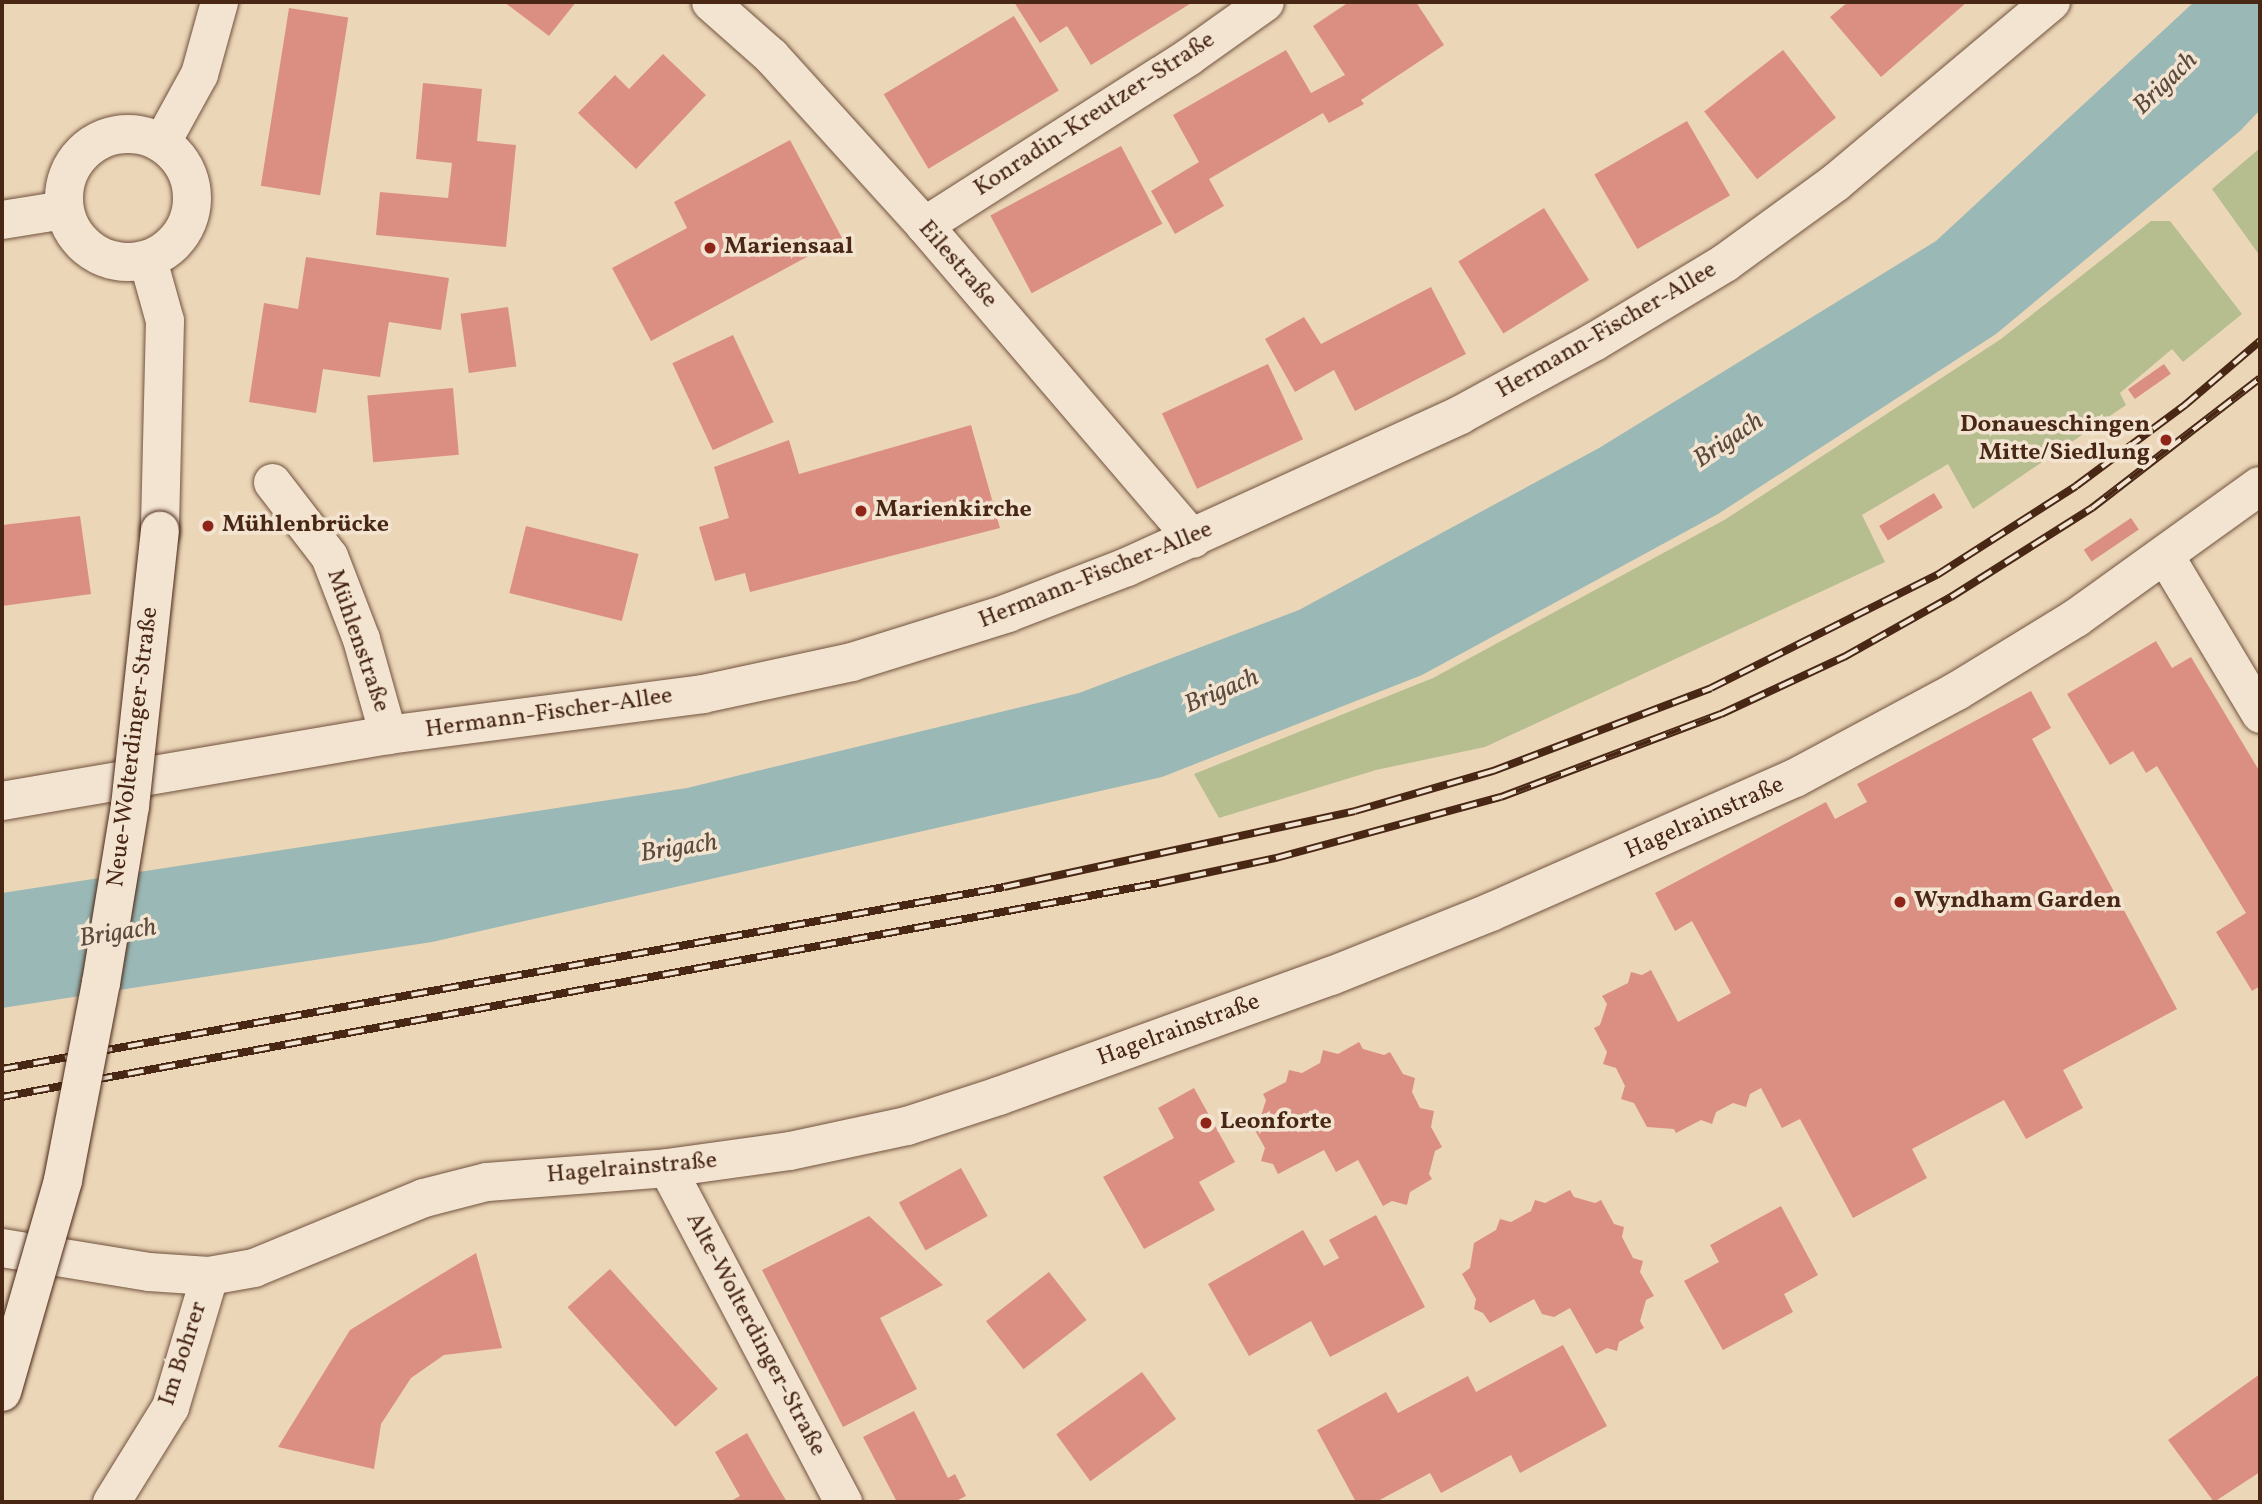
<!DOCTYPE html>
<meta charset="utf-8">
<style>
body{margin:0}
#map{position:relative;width:2262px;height:1504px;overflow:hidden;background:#ecd6b8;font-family:Vollkorn,serif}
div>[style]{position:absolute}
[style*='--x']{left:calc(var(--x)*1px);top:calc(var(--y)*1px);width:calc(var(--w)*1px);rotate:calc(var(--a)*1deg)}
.green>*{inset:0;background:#b6be90}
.water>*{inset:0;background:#9ab8b5}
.building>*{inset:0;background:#db8f82;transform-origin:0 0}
.roads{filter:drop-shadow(0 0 2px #71533e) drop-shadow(0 0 2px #71533e)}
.minor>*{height:37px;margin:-18.5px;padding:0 18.5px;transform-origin:18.5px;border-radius:18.5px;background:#f3e4d1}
.tertiary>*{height:38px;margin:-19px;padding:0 19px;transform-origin:19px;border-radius:19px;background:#f3e4d1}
.secondary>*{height:38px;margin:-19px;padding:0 19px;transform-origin:19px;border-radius:19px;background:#f3e4d1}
.secondary>.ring{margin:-19px;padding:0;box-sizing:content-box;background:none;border:38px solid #f3e4d1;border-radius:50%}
.rail>*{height:8px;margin-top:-4px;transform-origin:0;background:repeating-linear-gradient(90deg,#f3e4d1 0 16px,#482715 0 32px);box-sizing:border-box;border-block:2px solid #482715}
.bridges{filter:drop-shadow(0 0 2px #482715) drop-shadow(0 0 2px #482715)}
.secondary-bridge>*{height:38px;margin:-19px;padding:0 19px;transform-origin:19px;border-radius:19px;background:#f3e4d1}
.dots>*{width:19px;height:19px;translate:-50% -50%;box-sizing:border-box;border:4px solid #f3e4d1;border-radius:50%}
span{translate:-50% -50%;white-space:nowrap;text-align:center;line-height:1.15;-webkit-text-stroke:7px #f3e4d1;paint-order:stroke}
.street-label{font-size:24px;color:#482715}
.poi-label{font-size:24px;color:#482715;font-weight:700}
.left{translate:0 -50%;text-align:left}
.right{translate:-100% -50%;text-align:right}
.water-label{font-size:26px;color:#5c4b3d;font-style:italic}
.frame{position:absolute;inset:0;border:4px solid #482715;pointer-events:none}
</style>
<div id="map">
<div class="green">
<i style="clip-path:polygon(2260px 148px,2260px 256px,2212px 189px)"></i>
<i style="clip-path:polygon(2151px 221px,2170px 221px,2242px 314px,2183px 362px,2172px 349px,2120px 393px,2126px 405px,1973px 509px,1948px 464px,1862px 515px,1885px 562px,1485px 747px,1376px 770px,1219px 818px,1194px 774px,1433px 678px,1726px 519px,2001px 339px)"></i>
</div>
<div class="water">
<i style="clip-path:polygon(2194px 2px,2260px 2px,2260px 110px,2240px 131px,1996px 334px,1718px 514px,1422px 675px,1162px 777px,432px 942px,2px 1008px,2px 893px,687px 788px,1079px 693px,1299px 610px,1599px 448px,1936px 241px)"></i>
</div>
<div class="building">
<i style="clip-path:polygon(504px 2px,576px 2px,549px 36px)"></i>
<i style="clip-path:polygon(1014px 2px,1193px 2px,1091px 65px,1067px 26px,1040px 43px)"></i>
<i style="clip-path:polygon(1349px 2px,1416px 2px,1444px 45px,1361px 100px,1364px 104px,1329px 123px,1323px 113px,1209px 179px,1224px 206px,1175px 234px,1151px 191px,1199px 162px,1173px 115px,1286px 50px,1311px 93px,1345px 75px,1313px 26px)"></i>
<i style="clip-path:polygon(1848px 2px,1967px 2px,1881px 77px,1830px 17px)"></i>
<i style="left:289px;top:8px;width:60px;height:180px;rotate:9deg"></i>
<i style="left:1014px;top:16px;width:87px;height:152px;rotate:59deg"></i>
<i style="left:1783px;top:50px;width:86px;height:100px;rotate:52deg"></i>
<i style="clip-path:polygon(663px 54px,706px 95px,636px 169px,578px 113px,615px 75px,629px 89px)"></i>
<i style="clip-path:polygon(423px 83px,482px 89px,477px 141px,516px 145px,506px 247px,376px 235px,380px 192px,448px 198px,452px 163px,416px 159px)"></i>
<i style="left:1687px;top:121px;width:86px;height:107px;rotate:60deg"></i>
<i style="clip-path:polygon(790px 140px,842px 238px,651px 341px,612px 268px,687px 228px,674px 202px)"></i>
<i style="left:1121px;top:146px;width:88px;height:148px;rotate:62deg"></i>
<i style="left:1544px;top:208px;width:85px;height:101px;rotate:58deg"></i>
<i style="clip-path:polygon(306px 257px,449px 278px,441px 330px,389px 322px,380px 377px,323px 369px,316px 413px,249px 402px,264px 303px,298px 309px)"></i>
<i style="clip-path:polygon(1431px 287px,1466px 354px,1355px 411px,1334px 370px,1295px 392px,1265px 339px,1304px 317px,1321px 344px)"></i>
<i style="left:508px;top:307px;width:60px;height:48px;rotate:82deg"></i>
<i style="left:733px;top:335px;width:96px;height:67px;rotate:65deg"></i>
<i style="left:1268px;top:364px;width:83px;height:117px;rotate:65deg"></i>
<i style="left:2164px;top:364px;width:12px;height:44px;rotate:55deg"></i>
<i style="left:453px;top:388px;width:67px;height:86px;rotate:85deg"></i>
<i style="clip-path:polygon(971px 425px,1000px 528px,750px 592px,745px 573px,715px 581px,699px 527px,729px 518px,714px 467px,789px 440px,799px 474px)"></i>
<i style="left:1934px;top:493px;width:17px;height:64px;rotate:59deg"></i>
<i style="clip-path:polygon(80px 516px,91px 594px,2px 606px,2px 525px)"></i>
<i style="left:2131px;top:518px;width:14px;height:57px;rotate:56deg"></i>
<i style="left:526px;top:526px;width:116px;height:69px;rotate:14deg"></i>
<i style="clip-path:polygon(2156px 641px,2172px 668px,2191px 657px,2260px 772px,2260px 986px,2252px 991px,2216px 932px,2246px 913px,2157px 766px,2146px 773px,2133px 751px,2110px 765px,2067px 694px)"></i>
<i style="clip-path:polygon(2031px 691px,2051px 728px,2032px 739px,2177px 1009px,2063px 1070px,2083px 1108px,2026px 1139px,2004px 1100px,1912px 1149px,1927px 1178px,1853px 1218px,1800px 1119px,1782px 1128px,1761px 1088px,1750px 1094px,1746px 1107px,1733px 1103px,1716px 1112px,1712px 1124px,1701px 1120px,1676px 1133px,1674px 1129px,1647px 1127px,1634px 1103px,1621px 1099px,1625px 1086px,1616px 1068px,1603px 1064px,1607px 1052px,1594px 1028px,1600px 1025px,1607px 1004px,1602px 996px,1628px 983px,1631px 972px,1642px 975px,1651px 970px,1678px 1022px,1731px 993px,1692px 921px,1675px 931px,1655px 893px,1826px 802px,1835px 819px,1867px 802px,1857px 784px)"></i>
<i style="clip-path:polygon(1359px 1042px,1363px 1049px,1384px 1055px,1390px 1052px,1403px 1074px,1415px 1078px,1412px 1092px,1420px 1108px,1434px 1111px,1431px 1127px,1442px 1147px,1435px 1151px,1429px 1174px,1432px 1179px,1410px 1192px,1407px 1205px,1392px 1201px,1383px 1206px,1358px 1160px,1336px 1172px,1324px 1150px,1278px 1174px,1273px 1164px,1261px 1161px,1265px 1148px,1252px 1125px,1259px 1122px,1266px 1100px,1263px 1094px,1286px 1082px,1289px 1070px,1302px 1073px,1320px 1063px,1323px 1050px,1338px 1054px)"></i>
<i style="clip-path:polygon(1194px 1088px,1235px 1162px,1199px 1182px,1215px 1210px,1144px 1249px,1103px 1177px,1174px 1138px,1158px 1108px)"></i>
<i style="left:961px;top:1168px;width:55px;height:71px;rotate:61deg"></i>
<i style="clip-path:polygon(1570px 1190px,1574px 1197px,1595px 1203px,1601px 1200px,1614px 1224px,1624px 1227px,1622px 1237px,1633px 1258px,1643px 1261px,1640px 1272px,1654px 1296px,1646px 1300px,1640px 1321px,1644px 1328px,1619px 1342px,1617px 1351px,1607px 1348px,1596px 1354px,1570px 1308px,1554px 1317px,1542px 1314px,1534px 1299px,1490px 1323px,1483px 1313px,1474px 1309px,1476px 1299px,1462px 1274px,1470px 1268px,1474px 1243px,1496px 1230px,1500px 1219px,1511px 1222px,1531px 1211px,1535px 1200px,1545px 1203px)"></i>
<i style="clip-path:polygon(1781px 1206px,1818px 1275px,1784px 1294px,1793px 1312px,1723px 1350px,1684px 1281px,1719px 1262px,1710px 1245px)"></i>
<i style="clip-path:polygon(1376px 1215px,1425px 1307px,1330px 1357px,1311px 1321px,1249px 1356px,1208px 1284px,1303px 1230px,1324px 1266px,1339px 1258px,1329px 1240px)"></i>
<i style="clip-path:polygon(869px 1216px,943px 1285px,880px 1318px,917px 1389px,843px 1427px,762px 1270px)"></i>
<i style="clip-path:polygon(476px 1253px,502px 1348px,444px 1355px,411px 1378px,381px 1424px,374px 1469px,278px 1447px,350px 1330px)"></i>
<i style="left:610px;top:1269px;width:161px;height:57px;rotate:48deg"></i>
<i style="left:1049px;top:1272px;width:61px;height:80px;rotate:52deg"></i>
<i style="clip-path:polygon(1563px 1345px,1607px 1426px,1520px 1473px,1511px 1455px,1441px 1493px,1430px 1473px,1376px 1502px,1356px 1502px,1317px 1430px,1386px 1392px,1398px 1413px,1468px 1376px,1476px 1392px)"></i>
<i style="left:1142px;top:1372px;width:58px;height:106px;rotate:54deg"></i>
<i style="clip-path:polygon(2260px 1374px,2260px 1472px,2214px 1502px,2168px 1440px)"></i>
<i style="clip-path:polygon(914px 1411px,948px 1478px,955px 1474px,966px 1496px,954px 1502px,897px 1502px,863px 1437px)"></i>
<i style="clip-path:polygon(747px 1433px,772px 1477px,787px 1502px,729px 1502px,740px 1496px,715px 1452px)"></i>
</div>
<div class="roads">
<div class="minor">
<i style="--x:710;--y:2;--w:81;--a:41.5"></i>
<i style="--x:771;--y:56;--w:228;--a:47.8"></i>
<i style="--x:924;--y:225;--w:413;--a:49.4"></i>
<i style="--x:161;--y:143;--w:79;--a:-61.2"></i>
<i style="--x:199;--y:74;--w:75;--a:-74.5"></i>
<i style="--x:924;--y:225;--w:314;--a:-32.5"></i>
<i style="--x:1189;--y:56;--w:93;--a:-35.4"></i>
<i style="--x:272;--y:482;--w:93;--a:52.4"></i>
<i style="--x:329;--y:556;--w:89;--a:68.9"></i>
<i style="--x:361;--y:639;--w:100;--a:74.3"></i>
<i style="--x:2166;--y:557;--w:183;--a:59.1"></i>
<i style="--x:667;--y:1168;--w:378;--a:62.2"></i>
<i style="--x:111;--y:1502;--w:112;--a:-58.2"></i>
<i style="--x:170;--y:1407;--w:137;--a:-73.4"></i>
</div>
<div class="tertiary">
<i style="--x:2;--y:801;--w:392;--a:-9.7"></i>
<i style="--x:388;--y:735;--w:318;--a:-7.4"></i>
<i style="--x:703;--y:694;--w:152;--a:-12.1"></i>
<i style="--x:852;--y:662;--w:164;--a:-17.4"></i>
<i style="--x:1008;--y:613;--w:128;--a:-21.1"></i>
<i style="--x:1127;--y:567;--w:366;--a:-24.5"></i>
<i style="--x:1460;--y:415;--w:153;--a:-28.6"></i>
<i style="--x:1594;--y:342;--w:153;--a:-31.1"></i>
<i style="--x:1725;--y:263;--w:136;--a:-36"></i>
<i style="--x:1835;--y:183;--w:282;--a:-40"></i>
</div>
<div class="secondary">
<i class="ring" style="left:64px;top:134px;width:90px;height:90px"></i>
<i style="--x:2;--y:220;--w:63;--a:-9.2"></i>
<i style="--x:148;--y:260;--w:63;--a:74.4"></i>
<i style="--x:165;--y:321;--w:210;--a:91.4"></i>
<i style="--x:2;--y:1248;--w:149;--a:9.3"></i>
<i style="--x:149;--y:1272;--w:60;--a:3.8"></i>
<i style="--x:209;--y:1276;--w:46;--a:-10.1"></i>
<i style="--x:254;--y:1268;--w:184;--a:-22.4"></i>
<i style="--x:424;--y:1198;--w:65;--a:-14.3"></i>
<i style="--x:487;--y:1182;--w:181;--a:-4.4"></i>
<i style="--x:667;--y:1168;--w:124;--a:-7.9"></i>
<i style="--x:790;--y:1151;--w:120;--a:-12.1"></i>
<i style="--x:907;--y:1126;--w:97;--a:-18.1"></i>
<i style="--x:999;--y:1096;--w:353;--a:-19.9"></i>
<i style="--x:1331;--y:976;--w:172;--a:-21.8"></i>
<i style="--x:1491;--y:912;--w:332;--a:-23.8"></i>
<i style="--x:1795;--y:778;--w:184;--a:-28.2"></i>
<i style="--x:1957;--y:691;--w:140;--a:-31.5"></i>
<i style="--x:2076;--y:618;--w:226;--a:-35.7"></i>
</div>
</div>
<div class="rail">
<i style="--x:2;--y:1069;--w:1018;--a:-10.29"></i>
<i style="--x:1004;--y:887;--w:359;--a:-12.2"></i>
<i style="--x:1355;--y:811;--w:144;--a:-16.2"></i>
<i style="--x:1493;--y:771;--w:233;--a:-20.8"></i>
<i style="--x:1711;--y:688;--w:253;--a:-26.6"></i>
<i style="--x:1937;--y:575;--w:165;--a:-32.6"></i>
<i style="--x:2076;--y:486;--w:136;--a:-36.6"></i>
<i style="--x:2185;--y:405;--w:99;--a:-40.5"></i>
<i style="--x:2;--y:1097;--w:1177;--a:-10.48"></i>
<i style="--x:1159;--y:883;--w:120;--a:-12.1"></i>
<i style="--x:1276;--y:858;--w:233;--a:-15.2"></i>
<i style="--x:1501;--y:797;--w:235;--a:-20.7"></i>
<i style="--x:1721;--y:714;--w:136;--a:-24.9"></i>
<i style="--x:1844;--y:657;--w:123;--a:-29.3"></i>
<i style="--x:1951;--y:597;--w:167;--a:-32.3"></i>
<i style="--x:2092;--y:508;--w:212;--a:-37.7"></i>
</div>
<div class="bridges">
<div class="secondary-bridge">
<i style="--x:2;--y:1392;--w:221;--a:-73.9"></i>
<i style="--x:63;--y:1180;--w:201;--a:-79.1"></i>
<i style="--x:101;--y:983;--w:179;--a:-80.7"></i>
<i style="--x:130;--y:806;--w:277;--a:-83.8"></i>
</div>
</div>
<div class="dots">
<i style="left:710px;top:248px;background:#8f2418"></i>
<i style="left:2166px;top:440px;background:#8f2418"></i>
<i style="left:861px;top:511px;background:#8f2418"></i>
<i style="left:208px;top:526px;background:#8f2418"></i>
<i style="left:1900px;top:902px;background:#8f2418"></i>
<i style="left:1206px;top:1123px;background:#8f2418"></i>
</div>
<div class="street-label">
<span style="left:1095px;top:115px;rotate:-33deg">Konradin-Kreutzer-Straße</span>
<span style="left:957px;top:265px;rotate:49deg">Eilestraße</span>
<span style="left:1607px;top:331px;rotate:-30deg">Hermann-Fischer-Allee</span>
<span style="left:1096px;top:576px;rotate:-22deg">Hermann-Fischer-Allee</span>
<span style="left:357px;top:641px;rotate:71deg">Mühlenstraße</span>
<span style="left:549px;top:714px;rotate:-8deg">Hermann-Fischer-Allee</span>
<span style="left:134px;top:747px;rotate:-83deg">Neue-Wolterdinger-Straße</span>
<span style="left:1705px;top:819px;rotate:-24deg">Hagelrainstraße</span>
<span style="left:1179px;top:1031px;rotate:-20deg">Hagelrainstraße</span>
<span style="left:632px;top:1169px;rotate:-5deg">Hagelrainstraße</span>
<span style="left:755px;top:1335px;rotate:62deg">Alte-Wolterdinger-Straße</span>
<span style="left:184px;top:1354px;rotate:-72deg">Im Bohrer</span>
</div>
<div class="poi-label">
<span class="left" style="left:724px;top:248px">Mariensaal</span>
<span class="right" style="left:2150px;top:440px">Donaueschingen<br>Mitte/Siedlung</span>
<span class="left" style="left:875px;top:511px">Marienkirche</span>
<span class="left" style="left:222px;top:526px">Mühlenbrücke</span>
<span class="left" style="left:1914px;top:902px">Wyndham Garden</span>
<span class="left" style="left:1220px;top:1123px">Leonforte</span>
</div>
<div class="water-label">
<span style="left:2166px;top:84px;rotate:-44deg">Brigach</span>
<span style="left:1729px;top:441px;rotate:-34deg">Brigach</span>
<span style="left:1222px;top:692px;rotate:-23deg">Brigach</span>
<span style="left:679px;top:849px;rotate:-9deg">Brigach</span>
<span style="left:118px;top:934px;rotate:-9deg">Brigach</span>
</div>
<div class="frame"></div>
</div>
